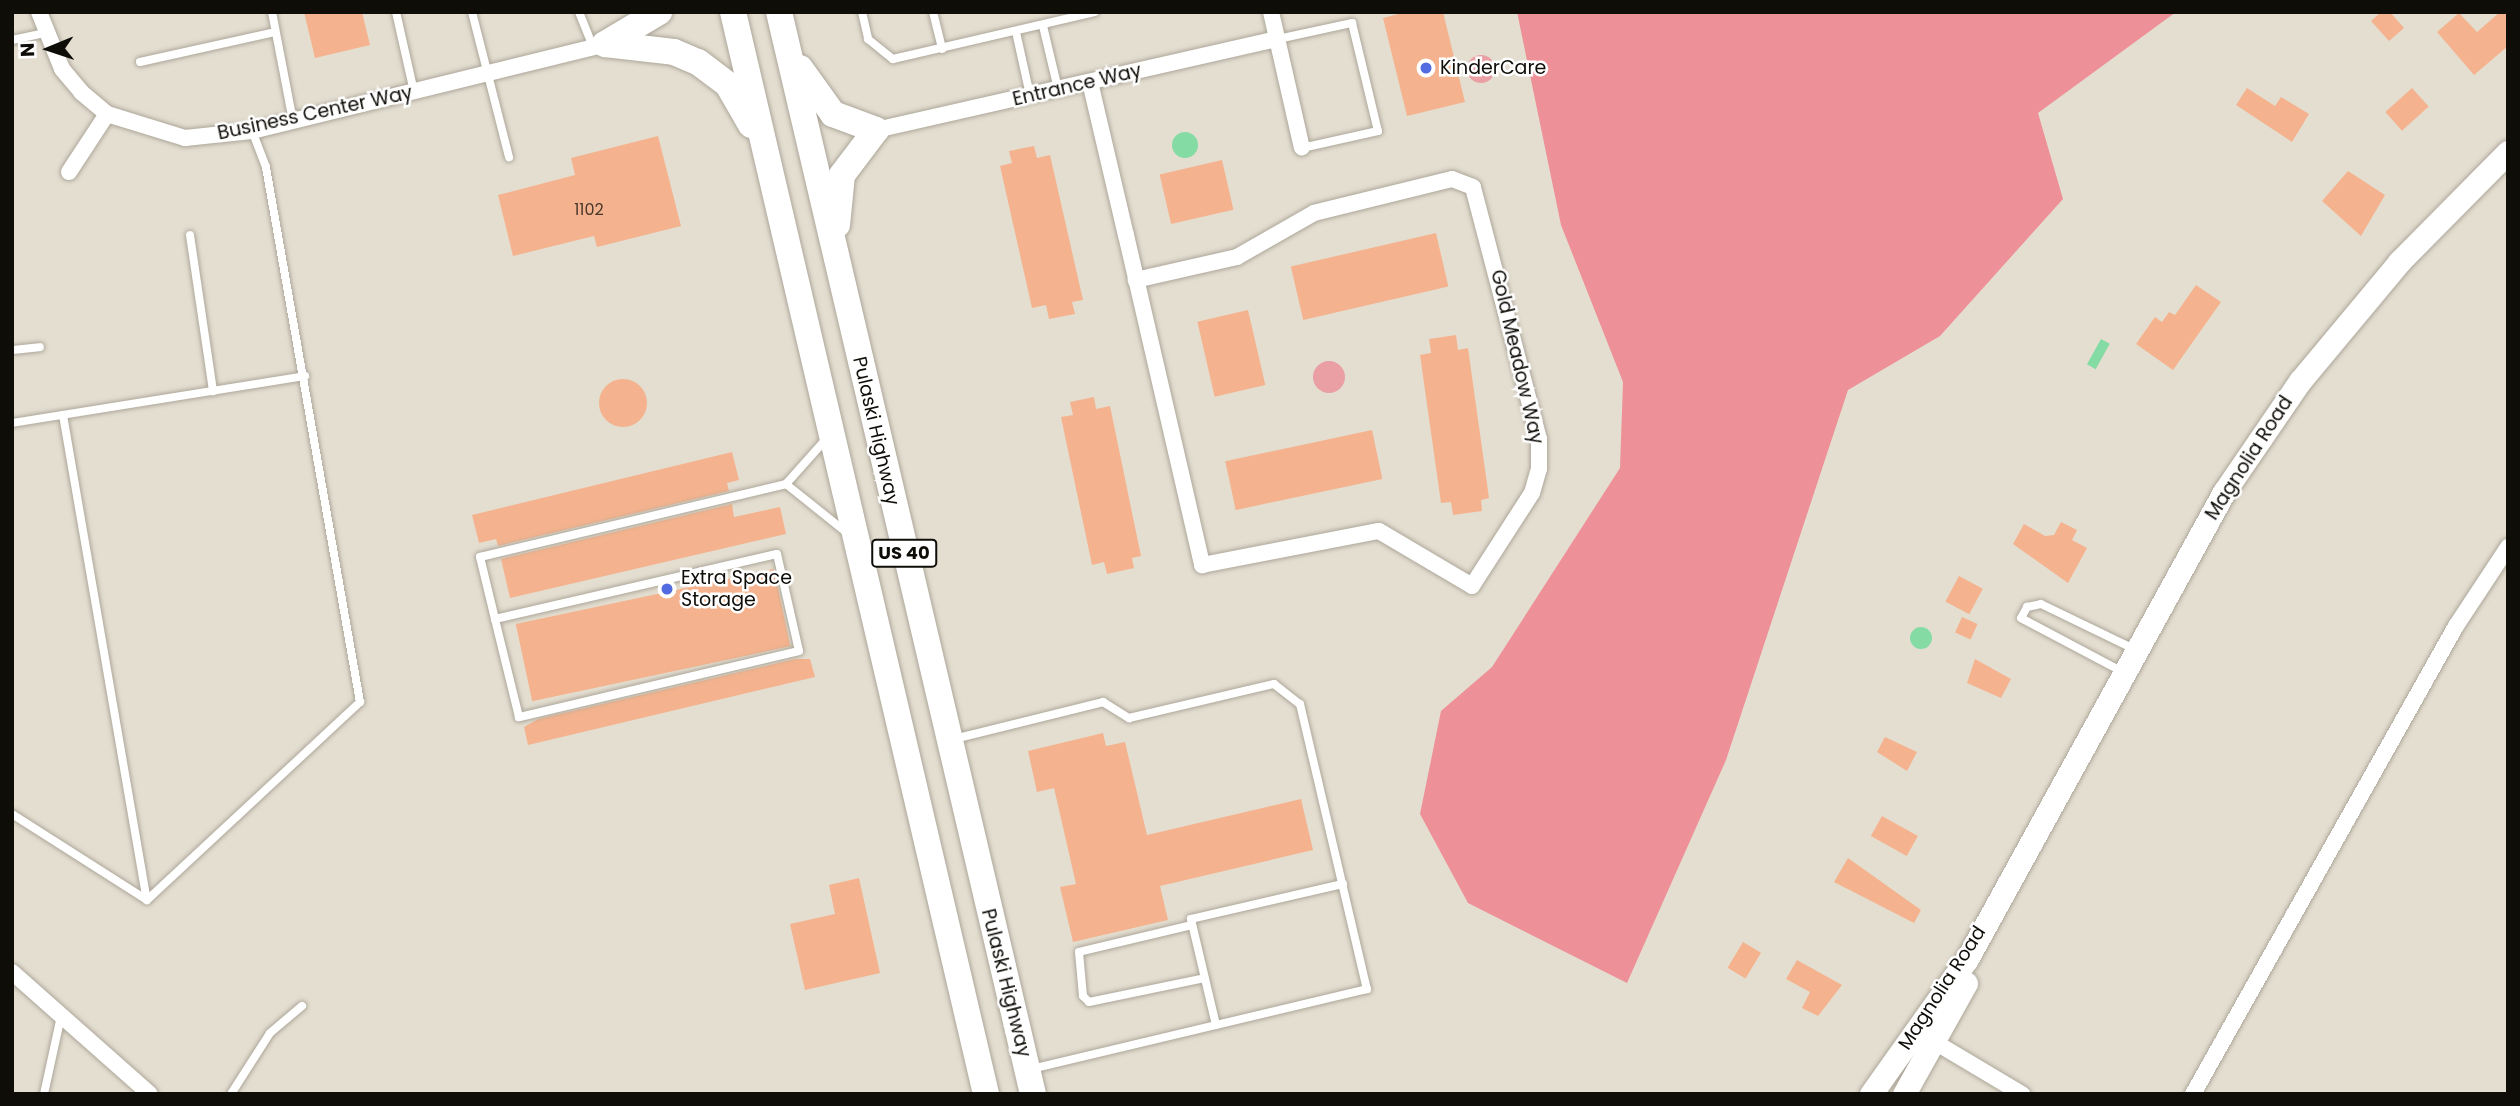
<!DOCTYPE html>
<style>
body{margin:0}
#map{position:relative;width:2520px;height:1106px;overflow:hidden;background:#e4ded1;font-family:Poppins,sans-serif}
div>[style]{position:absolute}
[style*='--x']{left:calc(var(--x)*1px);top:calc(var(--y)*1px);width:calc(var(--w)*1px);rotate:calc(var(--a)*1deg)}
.green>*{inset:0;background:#e99fa4}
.round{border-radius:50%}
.forest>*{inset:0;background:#ee9097}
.water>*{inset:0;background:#85dba4;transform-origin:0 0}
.building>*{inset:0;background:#f4b38e;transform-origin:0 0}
.roads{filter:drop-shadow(0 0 2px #ada79a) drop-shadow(0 0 2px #ada79a)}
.service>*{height:8px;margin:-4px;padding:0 4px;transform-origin:4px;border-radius:4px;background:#fff}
.minor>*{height:16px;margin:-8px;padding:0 8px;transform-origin:8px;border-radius:8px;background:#fff}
.secondary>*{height:23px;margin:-11.5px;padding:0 11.5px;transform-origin:11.5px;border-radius:11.5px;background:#fff}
.trunk>*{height:26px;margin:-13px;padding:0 13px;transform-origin:13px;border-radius:13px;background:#fff}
.dots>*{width:19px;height:19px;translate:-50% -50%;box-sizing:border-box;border:4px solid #fff;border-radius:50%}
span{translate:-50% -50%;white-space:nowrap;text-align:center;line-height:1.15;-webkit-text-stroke:5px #fff;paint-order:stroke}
.number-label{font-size:16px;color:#48362a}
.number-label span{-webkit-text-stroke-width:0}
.shield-label span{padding:2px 5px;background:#fff;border:2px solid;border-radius:5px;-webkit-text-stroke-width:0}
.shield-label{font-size:18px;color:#0f0d08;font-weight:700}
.poi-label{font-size:19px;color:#0f0d08}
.left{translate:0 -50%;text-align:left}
.street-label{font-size:19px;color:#0f0d08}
.frame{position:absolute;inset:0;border:14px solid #0f0d08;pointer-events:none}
.north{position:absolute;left:14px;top:14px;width:70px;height:70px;-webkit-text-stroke:5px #fff;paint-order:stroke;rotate:268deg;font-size:19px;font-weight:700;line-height:28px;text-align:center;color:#0f0d08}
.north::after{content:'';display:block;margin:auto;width:24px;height:32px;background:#0f0d08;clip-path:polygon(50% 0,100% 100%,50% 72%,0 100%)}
</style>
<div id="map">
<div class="green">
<i class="round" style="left:1467px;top:55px;width:28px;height:28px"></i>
<i class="round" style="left:1313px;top:361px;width:32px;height:32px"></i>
</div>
<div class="forest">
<i style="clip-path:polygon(1517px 12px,2176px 12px,2038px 113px,2063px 199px,1940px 336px,1848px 390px,1726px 760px,1627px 983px,1468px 903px,1420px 814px,1441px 711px,1492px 667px,1620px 468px,1623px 382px,1561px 225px)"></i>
</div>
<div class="water">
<i class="round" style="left:1172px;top:132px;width:26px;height:26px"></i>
<i style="left:2101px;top:339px;width:10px;height:29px;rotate:29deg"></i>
<i class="round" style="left:1910px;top:627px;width:22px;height:22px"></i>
</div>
<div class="building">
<i style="clip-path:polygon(304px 12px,362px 12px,370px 45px,315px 58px)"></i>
<i style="clip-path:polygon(1406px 12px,1443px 12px,1465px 102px,1407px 116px,1383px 18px)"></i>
<i style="clip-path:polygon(2381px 12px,2390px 12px,2404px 28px,2389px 41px,2371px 21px)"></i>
<i style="clip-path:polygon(2500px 12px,2508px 12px,2508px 46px,2474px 75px,2437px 32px,2459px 13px,2477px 32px)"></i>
<i style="clip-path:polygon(2247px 88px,2275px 106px,2281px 97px,2309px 114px,2292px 142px,2236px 105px)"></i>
<i style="left:2412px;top:88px;width:25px;height:36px;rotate:48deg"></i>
<i style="clip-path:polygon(658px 136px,681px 226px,597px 247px,594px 236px,513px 256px,498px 195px,575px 175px,571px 158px)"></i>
<i style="clip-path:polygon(1034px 146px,1037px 158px,1050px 155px,1083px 300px,1072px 302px,1075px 314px,1049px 319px,1046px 305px,1032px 308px,1000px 166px,1012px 163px,1009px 151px)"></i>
<i style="left:1222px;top:160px;width:51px;height:64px;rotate:77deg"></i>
<i style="clip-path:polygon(2348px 171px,2385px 195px,2361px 236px,2322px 201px)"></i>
<i style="left:1436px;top:233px;width:55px;height:149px;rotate:77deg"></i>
<i style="clip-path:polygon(2196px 285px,2221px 302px,2173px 370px,2136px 344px,2155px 317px,2162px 322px,2169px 312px,2175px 315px)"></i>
<i style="left:1248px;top:310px;width:77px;height:52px;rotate:77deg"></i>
<i style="clip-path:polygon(1456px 335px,1458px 350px,1468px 348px,1489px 498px,1481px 500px,1482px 511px,1453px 515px,1451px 502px,1441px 503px,1420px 355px,1431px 353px,1429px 339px)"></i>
<i class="round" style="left:599px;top:379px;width:48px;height:48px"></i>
<i style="clip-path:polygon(1094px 397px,1096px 409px,1110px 406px,1141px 556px,1132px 558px,1134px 568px,1107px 574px,1104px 562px,1092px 565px,1061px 417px,1073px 415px,1070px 402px)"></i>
<i style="left:1372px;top:430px;width:50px;height:150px;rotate:78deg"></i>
<i style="clip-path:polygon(732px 452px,739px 480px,727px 483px,729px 491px,498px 546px,496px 539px,479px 543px,472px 515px)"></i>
<i style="clip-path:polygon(732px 504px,734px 517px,780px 507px,786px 534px,510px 598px,501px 559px)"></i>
<i style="clip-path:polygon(2061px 522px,2077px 530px,2072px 540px,2087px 548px,2068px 583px,2013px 544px,2024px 524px,2045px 536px,2054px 535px)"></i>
<i style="left:774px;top:569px;width:79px;height:264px;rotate:78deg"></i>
<i style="left:1959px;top:576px;width:27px;height:29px;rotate:28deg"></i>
<i style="left:1962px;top:617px;width:17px;height:17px;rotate:24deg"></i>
<i style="clip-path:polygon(795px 659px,810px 659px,815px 677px,528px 745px,524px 727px,538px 719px)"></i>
<i style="clip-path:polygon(1975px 659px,2011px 679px,2001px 698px,1967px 683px)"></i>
<i style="clip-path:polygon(1103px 733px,1106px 746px,1125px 742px,1147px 835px,1301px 799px,1313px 850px,1160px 886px,1168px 920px,1073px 942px,1060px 887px,1076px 884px,1054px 788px,1037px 792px,1028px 751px)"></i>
<i style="clip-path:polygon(1885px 737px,1917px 752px,1907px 771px,1877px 752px)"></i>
<i style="left:1882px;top:816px;width:41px;height:23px;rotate:29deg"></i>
<i style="clip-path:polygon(1848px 858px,1921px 910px,1914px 923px,1834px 882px)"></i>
<i style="clip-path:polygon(859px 878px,880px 973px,805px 990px,790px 924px,835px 914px,829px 885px)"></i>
<i style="left:1743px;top:942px;width:21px;height:30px;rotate:31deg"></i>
<i style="clip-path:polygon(1797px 960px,1842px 985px,1818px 1016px,1802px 1008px,1810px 992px,1786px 979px)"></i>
</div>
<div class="roads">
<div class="service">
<i style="--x:272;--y:12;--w:111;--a:79.1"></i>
<i style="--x:396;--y:12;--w:82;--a:77.3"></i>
<i style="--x:472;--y:12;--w:150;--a:75.7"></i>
<i style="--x:579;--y:12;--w:38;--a:68"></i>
<i style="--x:862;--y:12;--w:28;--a:77"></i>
<i style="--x:868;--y:39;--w:32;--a:39"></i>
<i style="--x:893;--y:59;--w:207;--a:-13.1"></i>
<i style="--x:933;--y:12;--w:38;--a:76"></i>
<i style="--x:1043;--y:26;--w:65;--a:76.6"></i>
<i style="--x:1016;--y:32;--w:65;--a:77.5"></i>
<i style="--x:1278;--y:39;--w:76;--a:-12.2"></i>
<i style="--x:1352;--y:23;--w:111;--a:76.5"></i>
<i style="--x:1378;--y:131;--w:78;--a:167.4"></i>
<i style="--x:12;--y:40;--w:34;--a:-12"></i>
<i style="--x:140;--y:62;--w:138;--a:-12.5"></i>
<i style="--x:190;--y:235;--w:158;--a:81.6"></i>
<i style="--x:12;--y:350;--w:28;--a:-6"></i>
<i style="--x:63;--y:415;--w:492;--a:80.2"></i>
<i style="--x:12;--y:423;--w:297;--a:-9.1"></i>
<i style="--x:786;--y:484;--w:77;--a:38.7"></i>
<i style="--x:495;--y:619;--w:289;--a:-13"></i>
<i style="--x:777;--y:554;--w:99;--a:77.2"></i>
<i style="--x:799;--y:651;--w:288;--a:166.7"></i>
<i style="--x:519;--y:717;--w:101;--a:-103.8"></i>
<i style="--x:495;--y:619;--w:64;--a:-103.6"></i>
<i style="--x:480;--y:557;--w:315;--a:-13.4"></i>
<i style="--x:786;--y:484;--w:62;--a:-48.3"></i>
<i style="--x:2121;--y:671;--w:113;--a:-152.1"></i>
<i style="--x:2021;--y:618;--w:13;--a:-61"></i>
<i style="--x:2027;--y:607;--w:14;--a:-12"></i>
<i style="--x:2041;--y:604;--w:103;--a:25.8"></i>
<i style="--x:954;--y:739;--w:154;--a:-13.9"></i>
<i style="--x:1103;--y:702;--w:31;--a:32"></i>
<i style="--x:1129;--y:718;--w:149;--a:-13.2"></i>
<i style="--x:1274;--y:684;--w:33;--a:38"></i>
<i style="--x:1300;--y:704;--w:293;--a:76.8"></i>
<i style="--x:1367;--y:989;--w:346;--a:166.6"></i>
<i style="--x:12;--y:814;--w:160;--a:32.5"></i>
<i style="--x:147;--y:900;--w:291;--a:-42.9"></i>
<i style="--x:360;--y:702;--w:543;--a:-99.97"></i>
<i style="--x:266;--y:167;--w:39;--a:-111"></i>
<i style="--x:1192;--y:925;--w:116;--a:166.6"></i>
<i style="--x:1079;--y:952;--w:44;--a:84.8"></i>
<i style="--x:1083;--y:996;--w:8;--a:45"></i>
<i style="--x:1089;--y:1002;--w:118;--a:-11.7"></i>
<i style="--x:1216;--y:1025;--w:109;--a:-103.3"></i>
<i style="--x:1191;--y:919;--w:156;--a:-13"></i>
<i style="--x:44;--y:1094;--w:80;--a:-77.7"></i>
<i style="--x:231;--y:1094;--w:72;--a:-57.4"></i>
<i style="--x:270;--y:1033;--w:42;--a:-40.2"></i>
</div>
<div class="minor">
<i style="--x:39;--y:12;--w:61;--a:68"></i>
<i style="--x:62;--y:69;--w:30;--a:50"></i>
<i style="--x:81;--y:92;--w:34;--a:40"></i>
<i style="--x:107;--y:114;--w:82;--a:17.1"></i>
<i style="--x:185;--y:138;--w:67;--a:-6"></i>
<i style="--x:252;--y:131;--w:364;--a:-13.8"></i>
<i style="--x:1271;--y:12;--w:139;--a:77.2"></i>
<i style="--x:1090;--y:82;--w:157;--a:76.8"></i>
<i style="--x:1126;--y:235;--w:339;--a:77"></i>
<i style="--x:1202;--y:565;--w:180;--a:-10.9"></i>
<i style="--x:1379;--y:531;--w:108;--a:30.6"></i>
<i style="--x:1472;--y:586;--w:111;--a:-57.2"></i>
<i style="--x:1532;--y:493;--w:25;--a:-74"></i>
<i style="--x:1539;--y:469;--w:30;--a:-90"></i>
<i style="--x:1539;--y:439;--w:260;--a:-104.7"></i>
<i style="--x:1473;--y:187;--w:22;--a:-159"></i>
<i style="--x:1452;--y:179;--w:142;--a:166.2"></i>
<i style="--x:1314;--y:213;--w:89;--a:150.3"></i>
<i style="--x:1237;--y:257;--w:104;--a:167.2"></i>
<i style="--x:876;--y:130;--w:412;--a:-12.8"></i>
<i style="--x:69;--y:172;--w:69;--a:-56.8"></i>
<i style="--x:12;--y:972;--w:184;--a:41.5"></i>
<i style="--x:1933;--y:1041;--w:104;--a:30.8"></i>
<i style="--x:2193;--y:1094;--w:537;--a:-60.67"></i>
<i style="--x:2456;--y:626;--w:95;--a:-56.6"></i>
</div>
<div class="secondary">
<i style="--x:1871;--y:1094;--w:166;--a:-54.6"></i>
<i style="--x:1967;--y:959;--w:533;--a:-61.18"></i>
<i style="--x:2224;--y:492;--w:135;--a:-55.6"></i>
<i style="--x:2300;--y:381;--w:155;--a:-50.2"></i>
<i style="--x:2399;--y:262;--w:155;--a:-45.3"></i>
<i style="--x:1904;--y:1094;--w:127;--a:-60.8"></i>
</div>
<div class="trunk">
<i style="--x:733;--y:12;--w:1111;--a:76.84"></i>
<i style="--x:779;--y:12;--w:1111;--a:76.79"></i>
<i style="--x:605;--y:44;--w:69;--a:6.6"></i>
<i style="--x:674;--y:52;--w:26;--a:23"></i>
<i style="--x:698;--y:62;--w:38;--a:37"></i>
<i style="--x:728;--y:85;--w:46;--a:60.1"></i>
<i style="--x:605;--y:44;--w:63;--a:-30.7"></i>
<i style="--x:800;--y:68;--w:57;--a:54.3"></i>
<i style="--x:833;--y:114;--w:46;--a:20.4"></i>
<i style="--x:876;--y:130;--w:56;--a:127.1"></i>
<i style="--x:842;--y:175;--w:50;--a:95.7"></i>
</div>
</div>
<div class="dots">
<i style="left:1426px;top:68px;background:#536be0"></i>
<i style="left:667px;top:589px;background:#536be0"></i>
</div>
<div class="number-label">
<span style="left:589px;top:210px">1102</span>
</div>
<div class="shield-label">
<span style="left:904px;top:553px">US 40</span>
</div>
<div class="poi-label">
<span class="left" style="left:1440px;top:68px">KinderCare</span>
<span class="left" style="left:681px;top:589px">Extra Space<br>Storage</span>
</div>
<div class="street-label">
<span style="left:1077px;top:85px;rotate:-13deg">Entrance Way</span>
<span style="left:315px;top:113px;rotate:-12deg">Business Center Way</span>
<span style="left:1517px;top:357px;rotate:77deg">Gold Meadow Way</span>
<span style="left:876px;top:431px;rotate:77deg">Pulaski Highway</span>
<span style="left:2249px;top:458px;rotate:-57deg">Magnolia Road</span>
<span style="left:1006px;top:983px;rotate:76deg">Pulaski Highway</span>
<span style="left:1942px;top:988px;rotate:-57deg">Magnolia Road</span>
</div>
<div class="frame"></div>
<div class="north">N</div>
</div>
